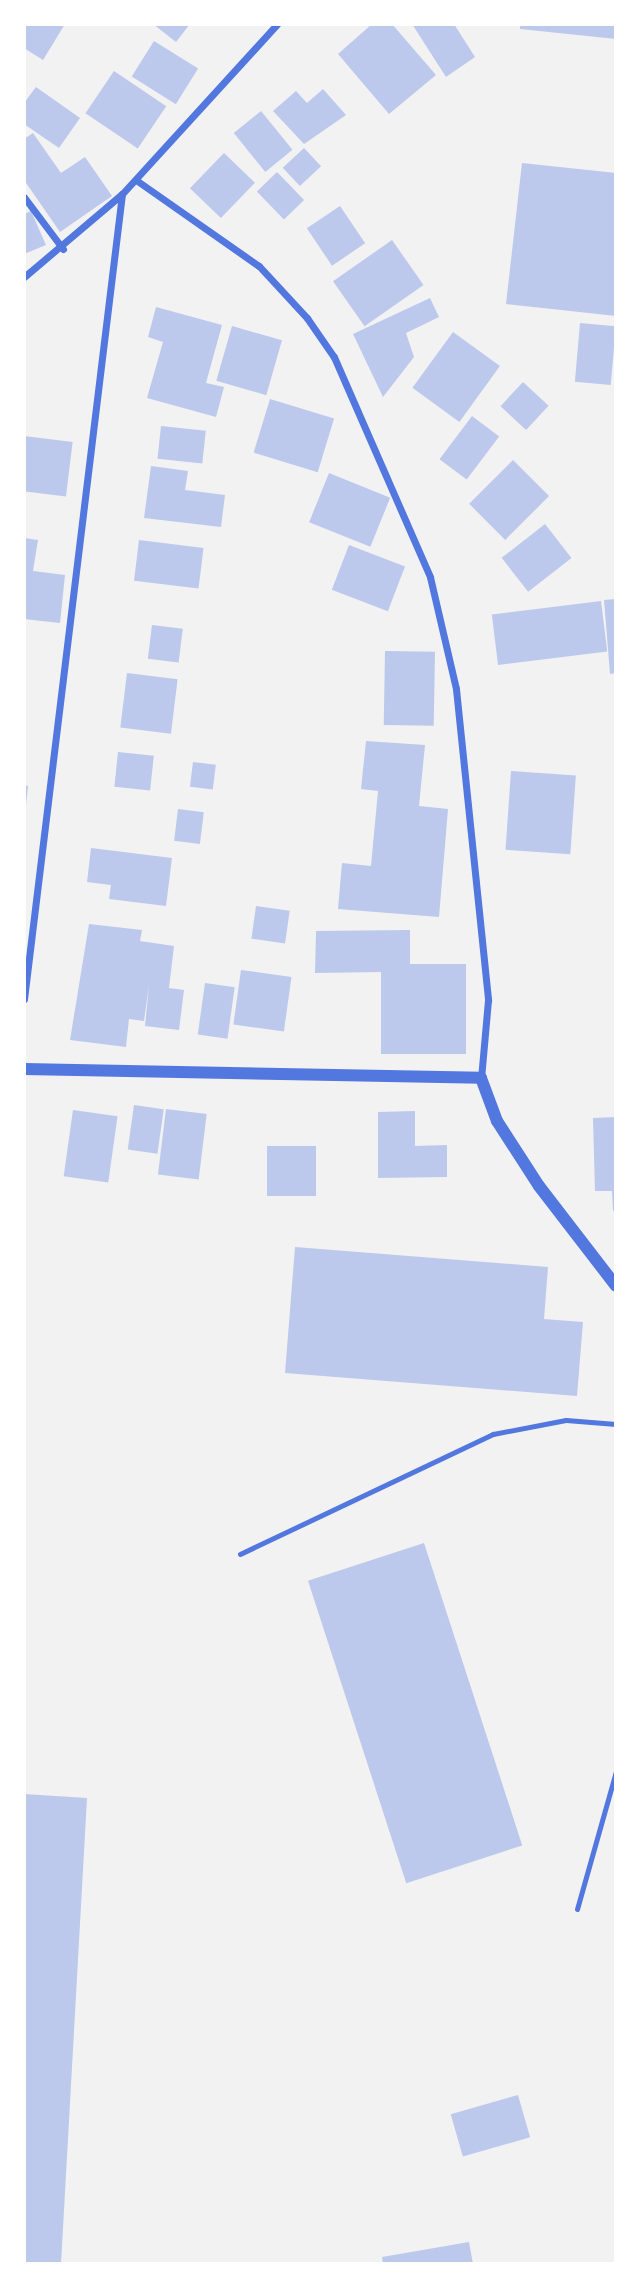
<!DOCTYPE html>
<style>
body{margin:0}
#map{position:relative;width:640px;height:2288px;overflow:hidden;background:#f2f2f2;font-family:Merriweather,serif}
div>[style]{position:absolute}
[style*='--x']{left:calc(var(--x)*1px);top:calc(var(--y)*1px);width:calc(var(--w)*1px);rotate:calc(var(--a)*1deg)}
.building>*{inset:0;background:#bdc9ec;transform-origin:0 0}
.service>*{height:5px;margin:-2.5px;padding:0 2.5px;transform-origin:2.5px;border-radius:2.5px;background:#5277de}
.minor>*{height:7px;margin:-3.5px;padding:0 3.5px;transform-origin:3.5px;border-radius:3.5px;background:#5277de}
.tertiary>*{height:12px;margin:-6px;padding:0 6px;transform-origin:6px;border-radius:6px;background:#5277de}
span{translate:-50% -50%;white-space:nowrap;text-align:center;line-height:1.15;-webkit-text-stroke:6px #fff;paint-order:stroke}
.frame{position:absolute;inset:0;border:26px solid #fff;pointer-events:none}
</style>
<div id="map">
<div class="building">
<i style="clip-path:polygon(24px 24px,65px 24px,43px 60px,24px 48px)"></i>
<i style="clip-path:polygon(153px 24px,190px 24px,176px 42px)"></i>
<i style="clip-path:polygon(372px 24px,392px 24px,436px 75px,389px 114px,338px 54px)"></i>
<i style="clip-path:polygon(412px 24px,454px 24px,475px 57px,446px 77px)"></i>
<i style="clip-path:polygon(520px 24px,616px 24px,616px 39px,520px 29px)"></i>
<i style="left:154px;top:41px;width:52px;height:42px;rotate:32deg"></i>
<i style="left:114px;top:71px;width:63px;height:51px;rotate:34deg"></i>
<i style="clip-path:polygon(36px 87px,80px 118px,59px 148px,24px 124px,24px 103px)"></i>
<i style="clip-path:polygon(323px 89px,346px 115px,304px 144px,273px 111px,296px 91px,307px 103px)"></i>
<i style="left:261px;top:111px;width:50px;height:35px;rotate:51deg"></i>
<i style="clip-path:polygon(33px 133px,61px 173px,85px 157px,112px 196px,60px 232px,24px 180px,24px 139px)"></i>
<i style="left:304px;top:148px;width:25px;height:29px;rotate:47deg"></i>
<i style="left:224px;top:153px;width:43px;height:49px;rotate:44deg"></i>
<i style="clip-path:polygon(522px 163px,616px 173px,616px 316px,506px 304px)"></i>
<i style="left:277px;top:172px;width:39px;height:28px;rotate:46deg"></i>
<i style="left:340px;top:206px;width:45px;height:40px;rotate:56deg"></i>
<i style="clip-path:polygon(31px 211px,46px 245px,24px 254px,24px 214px)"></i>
<i style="left:392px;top:240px;width:55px;height:72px;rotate:55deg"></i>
<i style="clip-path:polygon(430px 298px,439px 317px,406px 333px,414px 357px,383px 397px,353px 334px)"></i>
<i style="clip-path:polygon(156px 307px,222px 325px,206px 383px,224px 387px,216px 417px,147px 398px,163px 342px,148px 337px)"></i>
<i style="left:580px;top:323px;width:36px;height:59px;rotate:5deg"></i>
<i style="left:232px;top:326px;width:52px;height:57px;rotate:16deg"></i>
<i style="left:453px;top:332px;width:58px;height:69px;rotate:36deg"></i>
<i style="left:523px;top:382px;width:35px;height:33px;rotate:43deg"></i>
<i style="left:270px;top:399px;width:67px;height:56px;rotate:17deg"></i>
<i style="left:472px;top:416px;width:34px;height:54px;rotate:37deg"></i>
<i style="left:161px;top:426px;width:45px;height:33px;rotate:6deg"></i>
<i style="left:24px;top:436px;width:49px;height:55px;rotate:7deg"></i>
<i style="left:513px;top:460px;width:51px;height:62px;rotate:45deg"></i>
<i style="clip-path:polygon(151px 466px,188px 471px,185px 490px,225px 495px,221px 527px,144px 518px)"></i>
<i style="left:329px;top:473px;width:66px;height:53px;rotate:22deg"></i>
<i style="left:545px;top:524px;width:43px;height:55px;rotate:52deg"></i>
<i style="clip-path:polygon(24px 538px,38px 540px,33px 571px,65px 575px,60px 623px,24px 619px)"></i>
<i style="left:139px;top:540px;width:65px;height:41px;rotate:7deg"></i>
<i style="left:349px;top:545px;width:60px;height:48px;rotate:21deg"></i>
<i style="clip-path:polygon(616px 599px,616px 673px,610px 674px,604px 600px)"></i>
<i style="left:601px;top:601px;width:51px;height:110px;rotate:83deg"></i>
<i style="left:152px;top:625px;width:31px;height:34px;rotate:7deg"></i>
<i style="left:385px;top:651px;width:50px;height:74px;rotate:1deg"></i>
<i style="left:127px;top:673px;width:51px;height:55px;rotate:7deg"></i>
<i style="clip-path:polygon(366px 741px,425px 745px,419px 806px,448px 809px,439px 917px,338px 909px,342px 863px,371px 866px,378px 791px,361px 789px)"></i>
<i style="left:118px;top:752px;width:36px;height:35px;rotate:6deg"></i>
<i style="left:193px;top:762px;width:23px;height:25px;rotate:7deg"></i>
<i style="left:511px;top:771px;width:65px;height:79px;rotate:4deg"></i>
<i style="clip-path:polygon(24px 785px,28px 786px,26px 805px,24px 805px)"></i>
<i style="left:178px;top:809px;width:26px;height:32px;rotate:7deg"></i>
<i style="clip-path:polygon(91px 848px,172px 858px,166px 906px,109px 899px,111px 885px,87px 882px)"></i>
<i style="left:256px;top:906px;width:34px;height:33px;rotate:8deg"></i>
<i style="clip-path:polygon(89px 924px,142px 930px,140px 941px,174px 946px,169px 988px,184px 990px,179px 1030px,145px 1026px,149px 985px,144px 1021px,129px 1019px,126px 1047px,70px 1040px)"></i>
<i style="clip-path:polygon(410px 930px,410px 964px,466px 964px,466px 1054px,381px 1054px,381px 972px,315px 973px,316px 931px)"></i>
<i style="left:241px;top:970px;width:51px;height:55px;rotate:8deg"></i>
<i style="left:205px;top:983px;width:30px;height:52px;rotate:8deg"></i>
<i style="left:134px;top:1105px;width:30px;height:45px;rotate:8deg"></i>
<i style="left:166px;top:1109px;width:41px;height:66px;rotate:7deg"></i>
<i style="left:73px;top:1110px;width:45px;height:67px;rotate:8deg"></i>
<i style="clip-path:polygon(415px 1111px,415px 1146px,447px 1145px,447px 1177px,378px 1178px,378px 1112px)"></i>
<i style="clip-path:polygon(616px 1117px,616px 1211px,613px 1211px,612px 1191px,595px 1191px,593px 1118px)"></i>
<i style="left:267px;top:1146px;width:49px;height:50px"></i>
<i style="clip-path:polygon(295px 1247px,548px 1267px,544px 1319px,583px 1322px,577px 1396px,285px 1373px)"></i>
<i style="left:424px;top:1543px;width:318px;height:122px;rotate:72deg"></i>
<i style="clip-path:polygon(24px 1794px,87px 1798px,61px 2264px,24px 2264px)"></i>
<i style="left:518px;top:2095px;width:44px;height:70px;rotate:74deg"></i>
<i style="clip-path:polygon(469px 2242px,473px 2264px,383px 2264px,382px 2257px)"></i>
</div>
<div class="service">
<i style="--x:240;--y:1554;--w:280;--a:-25.4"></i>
<i style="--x:493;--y:1434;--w:74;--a:-10.9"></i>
<i style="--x:566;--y:1420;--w:50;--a:4.6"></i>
<i style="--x:577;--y:1909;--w:143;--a:-74.2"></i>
</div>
<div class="minor">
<i style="--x:136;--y:180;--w:150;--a:35"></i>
<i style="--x:259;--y:266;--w:71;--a:47.3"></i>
<i style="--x:307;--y:318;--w:47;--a:55.3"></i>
<i style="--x:334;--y:357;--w:240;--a:66.4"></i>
<i style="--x:430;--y:577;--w:115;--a:76.9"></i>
<i style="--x:456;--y:689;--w:313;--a:84.1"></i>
<i style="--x:488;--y:1000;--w:78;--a:95.1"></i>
<i style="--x:24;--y:197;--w:65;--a:53.1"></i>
<i style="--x:24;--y:277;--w:128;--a:-40.3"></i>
<i style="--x:122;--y:194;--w:230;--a:-47.6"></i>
<i style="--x:24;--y:999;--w:811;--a:-83.06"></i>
</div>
<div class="tertiary">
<i style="--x:24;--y:1069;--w:457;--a:1.1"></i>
<i style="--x:481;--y:1078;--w:46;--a:69.6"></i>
<i style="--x:497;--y:1121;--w:77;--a:57.1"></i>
<i style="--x:539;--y:1186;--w:126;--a:52.4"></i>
</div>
<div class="frame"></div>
</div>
